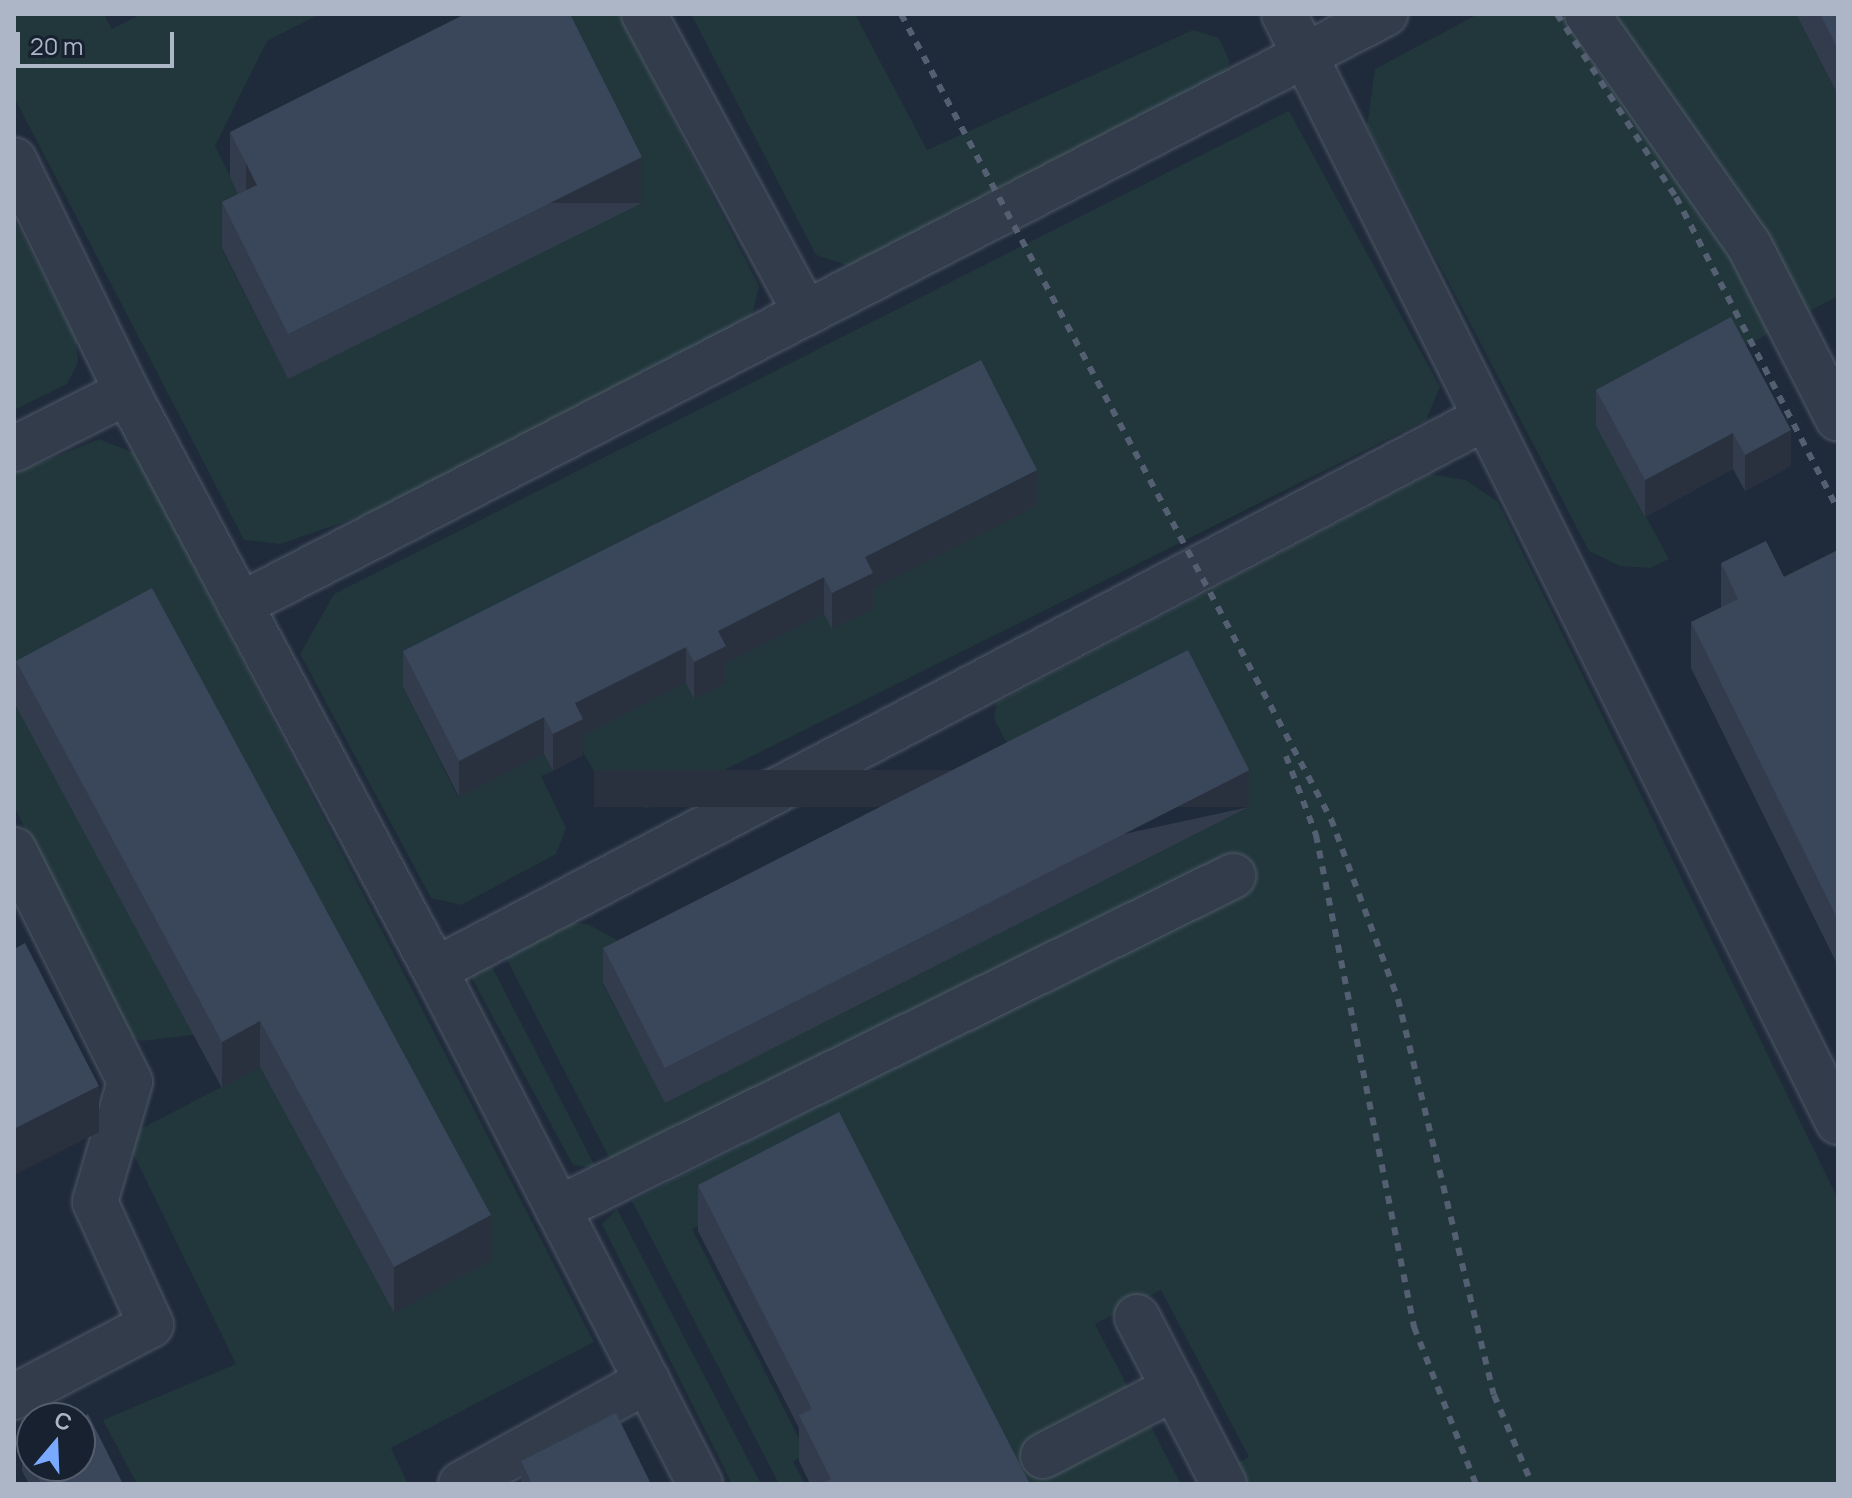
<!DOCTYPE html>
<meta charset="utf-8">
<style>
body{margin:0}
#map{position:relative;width:1852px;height:1498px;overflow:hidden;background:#1f2a3a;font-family:Manrope,sans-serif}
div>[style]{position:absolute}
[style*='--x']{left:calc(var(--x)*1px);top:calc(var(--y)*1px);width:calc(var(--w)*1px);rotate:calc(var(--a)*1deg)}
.green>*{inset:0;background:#21373b}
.roads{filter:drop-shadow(0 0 2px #505968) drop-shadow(0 0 2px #505968)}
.minor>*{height:44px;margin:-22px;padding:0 22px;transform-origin:22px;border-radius:22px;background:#323c4a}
.rail>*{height:6px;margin-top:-3px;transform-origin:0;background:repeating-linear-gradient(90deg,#545f72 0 8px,transparent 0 16px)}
.wall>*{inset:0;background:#323c4d}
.shaded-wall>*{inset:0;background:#29313f;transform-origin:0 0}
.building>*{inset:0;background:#3a465a;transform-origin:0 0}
span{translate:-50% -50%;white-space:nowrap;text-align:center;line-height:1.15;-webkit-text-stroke:6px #18212f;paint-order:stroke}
.frame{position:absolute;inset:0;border:16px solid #adb6c7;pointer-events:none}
.north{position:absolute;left:16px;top:1402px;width:80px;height:80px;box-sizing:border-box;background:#18212f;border:2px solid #545d6c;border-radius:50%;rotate:19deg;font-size:22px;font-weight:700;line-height:32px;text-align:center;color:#adb6c7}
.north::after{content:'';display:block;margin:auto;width:28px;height:36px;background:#7aaaff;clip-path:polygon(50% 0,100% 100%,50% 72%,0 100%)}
.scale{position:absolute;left:16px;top:32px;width:158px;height:36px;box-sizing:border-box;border:4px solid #adb6c7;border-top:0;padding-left:10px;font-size:24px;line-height:28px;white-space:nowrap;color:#adb6c7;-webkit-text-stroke:6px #18212f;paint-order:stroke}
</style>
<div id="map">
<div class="green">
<i style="clip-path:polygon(14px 14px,104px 14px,112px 29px,141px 14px,320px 14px,267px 41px,215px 146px,257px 230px,222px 249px,288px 379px,552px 26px,574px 14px,619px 14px,759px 286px,750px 324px,406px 501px,280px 544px,244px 540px,14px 97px)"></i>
<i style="clip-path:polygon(691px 14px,855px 14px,927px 150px,1193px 30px,1219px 38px,1230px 62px,1221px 85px,861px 270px,816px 255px)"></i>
<i style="clip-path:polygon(1478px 14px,1796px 14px,1838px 95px,1838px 296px,1597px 426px,1669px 559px,1650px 568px,1620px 566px,1589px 551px,1367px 126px,1375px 69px)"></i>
<i style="clip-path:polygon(1289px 111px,1440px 387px,1426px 420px,648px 808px,613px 803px,575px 739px,686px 683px,695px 698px,726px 683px,718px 667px,1036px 506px,403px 687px,458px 797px,544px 754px,553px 771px,541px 776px,566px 828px,556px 854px,461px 905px,431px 898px,300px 654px,334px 594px)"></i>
<i style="clip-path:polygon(14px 219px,76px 339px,78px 362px,67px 384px,14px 410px)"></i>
<i style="clip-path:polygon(99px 439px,136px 454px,594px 1342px,391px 1448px,408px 1484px,137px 1484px,103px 1420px,236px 1364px,125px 1137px,260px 1067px,394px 1313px,491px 1260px,358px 1015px,142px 1041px,125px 1034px,14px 806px,14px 474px)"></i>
<i style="clip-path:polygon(1430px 474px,1466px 480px,1498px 502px,1838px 1199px,1838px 1484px,1239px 1484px,1230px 1467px,1249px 1457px,1161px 1290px,1095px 1324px,1132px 1395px,1025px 1451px,1039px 1478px,1148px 1421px,1181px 1484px,1017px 1484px,843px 1150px,692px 1229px,807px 1454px,793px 1461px,805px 1484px,779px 1484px,632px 1201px,1249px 887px,1233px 854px,611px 1161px,503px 952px,558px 922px,588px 924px,617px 940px,603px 984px,665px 1102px,1249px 807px,1022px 771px,994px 719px,996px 703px)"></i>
<i style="clip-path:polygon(488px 959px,596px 1168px,573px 1165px,470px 975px)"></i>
<i style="clip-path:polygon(617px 1209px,761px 1484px,732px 1484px,602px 1224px)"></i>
</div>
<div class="roads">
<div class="minor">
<i style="--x:644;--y:14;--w:340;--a:61.6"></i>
<i style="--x:1284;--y:14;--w:1239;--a:63.43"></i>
<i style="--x:1587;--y:14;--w:282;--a:55"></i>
<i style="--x:1749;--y:245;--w:195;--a:62.9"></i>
<i style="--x:14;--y:160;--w:258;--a:64"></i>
<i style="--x:14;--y:449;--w:127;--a:-26.8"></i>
<i style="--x:127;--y:392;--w:655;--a:61.95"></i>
<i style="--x:240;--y:605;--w:1289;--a:-27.3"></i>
<i style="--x:14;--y:850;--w:259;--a:63.4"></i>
<i style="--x:130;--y:1082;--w:125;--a:106.3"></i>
<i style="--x:95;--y:1202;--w:135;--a:65.5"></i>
<i style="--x:151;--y:1325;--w:155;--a:152.3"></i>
<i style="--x:558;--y:1209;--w:753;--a:-26.26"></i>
<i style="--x:1137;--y:1317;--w:188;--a:62.5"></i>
<i style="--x:1043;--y:1456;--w:148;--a:-27.4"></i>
<i style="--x:461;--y:1484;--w:213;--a:-29"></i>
<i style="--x:700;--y:1484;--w:578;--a:-117.27"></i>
<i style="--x:435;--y:970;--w:1186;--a:-27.73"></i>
</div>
</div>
<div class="rail">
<i style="--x:901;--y:14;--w:913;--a:61.89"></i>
<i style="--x:1331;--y:819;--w:192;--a:69.6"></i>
<i style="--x:1398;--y:999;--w:407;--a:76.4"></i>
<i style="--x:1494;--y:1395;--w:97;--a:66.9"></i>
<i style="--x:1557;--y:14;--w:218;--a:57"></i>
<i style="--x:1676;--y:197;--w:352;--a:62.6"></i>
<i style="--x:1286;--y:756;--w:85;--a:69.2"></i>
<i style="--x:1316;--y:835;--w:502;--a:78.73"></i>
<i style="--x:1414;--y:1327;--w:169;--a:68.5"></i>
</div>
<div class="wall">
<i style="clip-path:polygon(1796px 14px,1838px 14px,1838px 95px)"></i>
<i style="clip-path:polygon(230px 132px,642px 203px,288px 379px,222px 248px,222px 202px,238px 194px,230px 177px)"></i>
<i style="clip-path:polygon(1731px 317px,1791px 466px,1745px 491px,1733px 469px,1645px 517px,1596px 426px,1596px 390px)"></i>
<i style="clip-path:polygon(1037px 506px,873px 589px,873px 609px,832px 629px,824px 614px,726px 663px,726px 683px,694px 699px,686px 683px,583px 735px,583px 755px,553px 771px,544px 754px,459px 797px,403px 687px,403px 651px)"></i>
<i style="clip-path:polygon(1838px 550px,1838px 966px,1691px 668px,1691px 622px,1721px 608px,1721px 563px,1784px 577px)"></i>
<i style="clip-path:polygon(16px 661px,491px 1261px,394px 1313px,260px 1067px,222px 1088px,16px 706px)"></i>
<i style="clip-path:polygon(1249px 807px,665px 1103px,603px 983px,603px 947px)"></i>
<i style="clip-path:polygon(698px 1185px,1030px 1484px,810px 1484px,799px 1461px,799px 1428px,698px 1231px)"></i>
<i style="clip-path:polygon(22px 1446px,123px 1484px,29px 1484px,22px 1471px)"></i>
<i style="clip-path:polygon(521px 1461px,651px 1484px,521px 1484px)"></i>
</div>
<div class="shaded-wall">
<i style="left:642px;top:157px;width:46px;height:396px;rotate:90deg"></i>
<i style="clip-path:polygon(1791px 430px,1791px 466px,1745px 491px,1745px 455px)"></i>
<i style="clip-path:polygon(1733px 433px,1733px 469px,1645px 517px,1645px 480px)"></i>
<i style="clip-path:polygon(1037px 470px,1037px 506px,873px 589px,873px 609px,832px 629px,832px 593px,865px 557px)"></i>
<i style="clip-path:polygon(824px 577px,824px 614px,726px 663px,726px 683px,694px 699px,694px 662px,718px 631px)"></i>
<i style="clip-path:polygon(686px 647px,686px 683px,583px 735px,583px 755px,553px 771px,553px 734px,575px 703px)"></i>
<i style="clip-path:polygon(544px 717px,544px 754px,459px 797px,459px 761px)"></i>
<i style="left:1249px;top:770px;width:37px;height:655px;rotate:90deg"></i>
<i style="clip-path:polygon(260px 1021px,260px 1067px,222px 1088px,222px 1042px)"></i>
<i style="clip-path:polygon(99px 1086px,99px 1132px,14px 1175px,14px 1129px)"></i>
<i style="clip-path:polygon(491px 1215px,491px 1261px,394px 1313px,394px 1267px)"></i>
</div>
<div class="building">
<i style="clip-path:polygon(465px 14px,570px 14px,642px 157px,288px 334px,222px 202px,257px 185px,230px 132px)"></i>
<i style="clip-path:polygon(1820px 14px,1838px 14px,1838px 49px)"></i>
<i style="clip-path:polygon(1731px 317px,1791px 430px,1745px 455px,1733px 433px,1645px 480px,1596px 390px)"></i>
<i style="clip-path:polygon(981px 360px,1037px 470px,865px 557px,873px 573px,832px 593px,824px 577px,718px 631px,726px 646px,694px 662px,686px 647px,575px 703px,583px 719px,553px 734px,544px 717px,459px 761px,403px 651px)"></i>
<i style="clip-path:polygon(1766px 541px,1784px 577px,1838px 550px,1838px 920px,1691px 622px,1738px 599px,1721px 563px)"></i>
<i style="clip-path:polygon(152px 588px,491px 1215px,394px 1267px,260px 1021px,222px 1042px,16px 661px)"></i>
<i style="left:1188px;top:650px;width:135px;height:656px;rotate:63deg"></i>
<i style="clip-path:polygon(25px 943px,99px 1086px,14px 1129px,14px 949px)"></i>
<i style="clip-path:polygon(839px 1112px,1030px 1484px,820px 1484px,831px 1479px,799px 1415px,812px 1409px,698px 1185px)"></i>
<i style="clip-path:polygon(616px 1413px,651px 1484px,532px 1484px,521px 1461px)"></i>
<i style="clip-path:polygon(88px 1414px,123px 1484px,41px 1484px,32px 1466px,80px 1466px,80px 1418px)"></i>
<i style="clip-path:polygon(32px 1441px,32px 1466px,22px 1446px)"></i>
</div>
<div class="frame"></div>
<div class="north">С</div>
<div class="scale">20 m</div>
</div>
